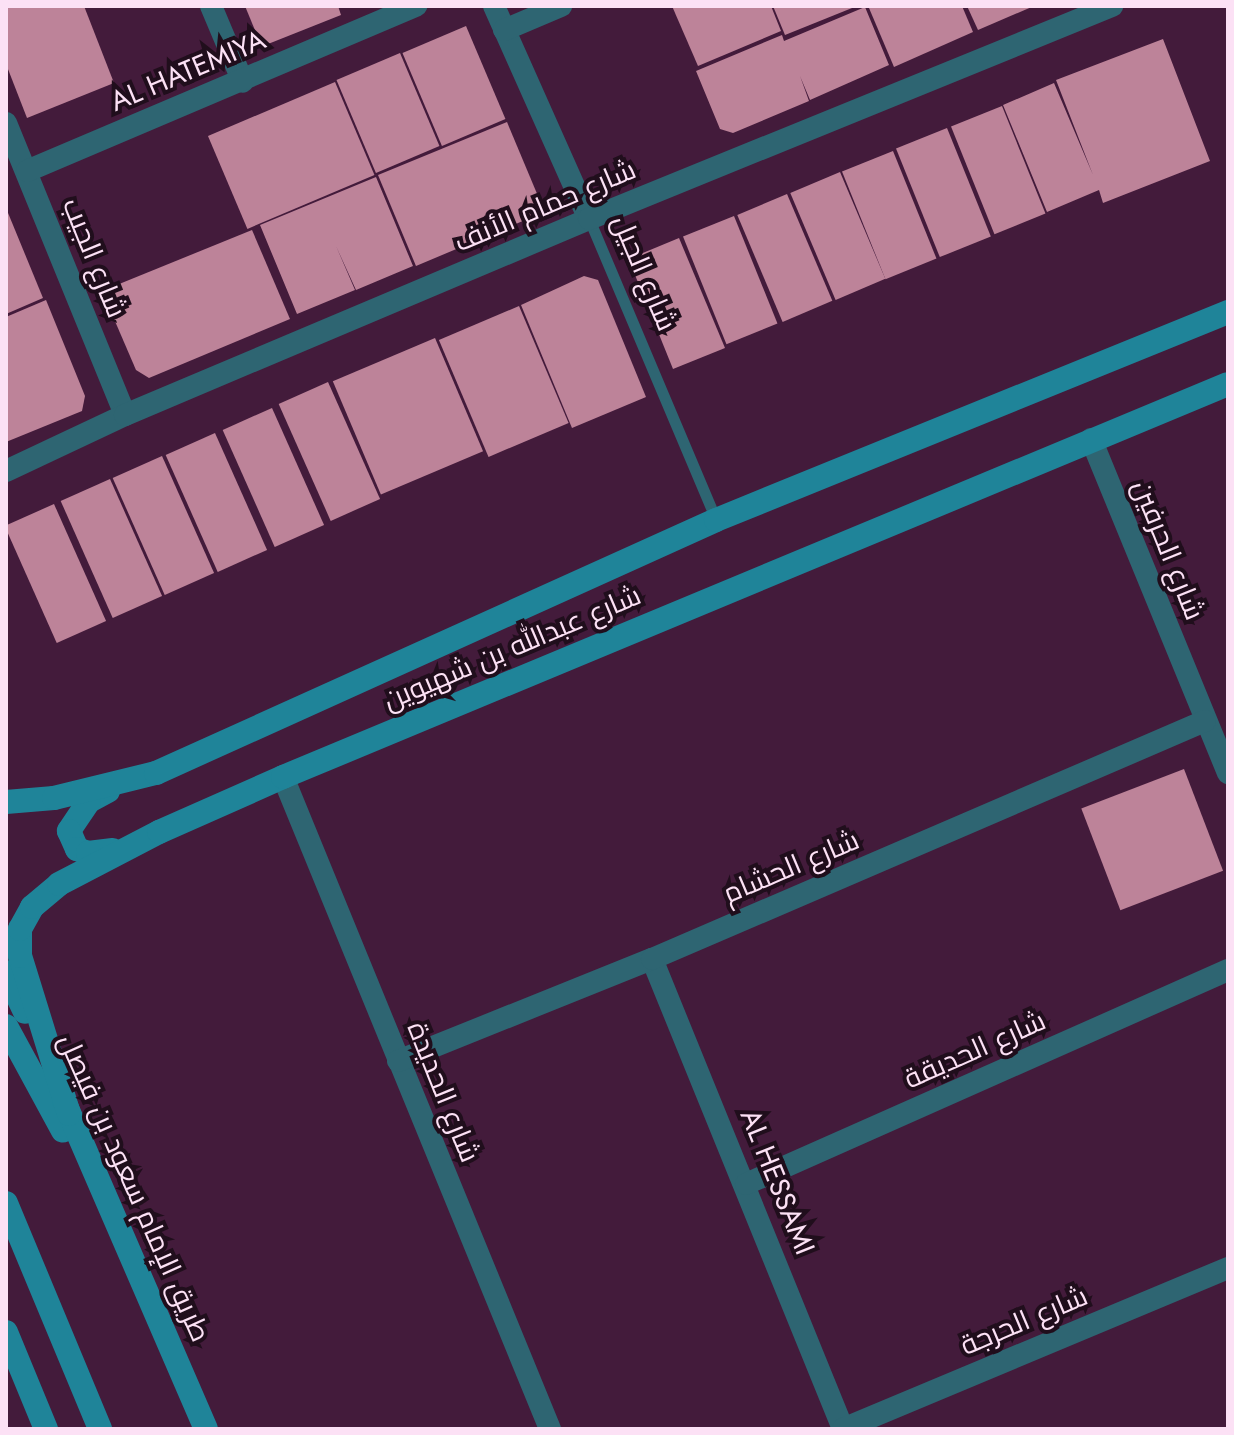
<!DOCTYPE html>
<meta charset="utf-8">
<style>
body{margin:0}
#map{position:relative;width:1234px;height:1435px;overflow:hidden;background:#431b3b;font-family:Jost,Cairo,sans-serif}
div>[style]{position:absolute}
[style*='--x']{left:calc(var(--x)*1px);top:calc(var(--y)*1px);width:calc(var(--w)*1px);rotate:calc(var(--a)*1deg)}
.building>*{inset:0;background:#bd8399;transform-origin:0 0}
.lane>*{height:11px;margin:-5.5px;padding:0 5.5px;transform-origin:5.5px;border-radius:5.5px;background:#2e6572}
.street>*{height:22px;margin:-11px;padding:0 11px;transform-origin:11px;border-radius:11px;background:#2e6572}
.secondary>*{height:24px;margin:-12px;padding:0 12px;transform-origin:12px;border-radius:12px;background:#1f8499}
span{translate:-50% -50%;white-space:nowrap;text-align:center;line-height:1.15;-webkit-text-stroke:8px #200e1c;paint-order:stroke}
.street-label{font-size:28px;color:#fce1f5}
.frame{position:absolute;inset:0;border:8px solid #fce1f5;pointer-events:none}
</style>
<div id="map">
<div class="building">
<i style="clip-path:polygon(6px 6px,84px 6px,114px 83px,27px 118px,6px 64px)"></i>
<i style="clip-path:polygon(245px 6px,338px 6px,341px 15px,268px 44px,259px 40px)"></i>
<i style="clip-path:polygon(672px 6px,771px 6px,781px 31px,698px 66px)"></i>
<i style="clip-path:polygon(773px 6px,857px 6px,785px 35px)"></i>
<i style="clip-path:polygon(874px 6px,962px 6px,973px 32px,894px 67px,869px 8px)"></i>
<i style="clip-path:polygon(967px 6px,1034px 6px,978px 30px)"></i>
<i style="clip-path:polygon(865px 7px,889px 65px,810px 100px,800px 76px,809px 101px,733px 133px,720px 129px,696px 71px,782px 35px,784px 41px)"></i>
<i style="left:466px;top:26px;width:101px;height:69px;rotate:67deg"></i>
<i style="clip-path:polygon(1163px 39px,1210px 161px,1103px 203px,1099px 190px,1047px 212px,1003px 105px,1054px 83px,1093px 175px,1056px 80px)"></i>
<i style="left:400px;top:53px;width:101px;height:69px;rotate:67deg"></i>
<i style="left:335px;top:82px;width:101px;height:138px;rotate:67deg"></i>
<i style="left:1002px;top:106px;width:116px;height:55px;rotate:68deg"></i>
<i style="clip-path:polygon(507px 122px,543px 208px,537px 215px,416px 266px,378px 175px)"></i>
<i style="left:947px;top:128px;width:117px;height:55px;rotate:68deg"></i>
<i style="left:893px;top:151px;width:116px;height:55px;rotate:68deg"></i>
<i style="left:840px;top:172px;width:116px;height:54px;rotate:67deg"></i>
<i style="clip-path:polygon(376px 177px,413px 266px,356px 290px,336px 246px,355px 290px,297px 314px,260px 225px)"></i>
<i style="left:787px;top:194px;width:116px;height:54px;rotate:67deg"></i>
<i style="clip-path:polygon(6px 208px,43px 298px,6px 314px)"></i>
<i style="left:734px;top:216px;width:116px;height:55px;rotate:68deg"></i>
<i style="clip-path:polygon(252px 230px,290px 319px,149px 378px,136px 370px,102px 291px)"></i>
<i style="clip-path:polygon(679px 238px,725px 348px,673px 369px,633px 270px,638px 255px)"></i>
<i style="clip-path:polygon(584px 276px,598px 280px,646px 397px,572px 428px,521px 305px)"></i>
<i style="clip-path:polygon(46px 300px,85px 396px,82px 411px,6px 442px,6px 317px)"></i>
<i style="left:519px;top:306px;width:127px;height:87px;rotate:67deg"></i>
<i style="left:435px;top:338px;width:123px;height:111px;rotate:67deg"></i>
<i style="left:328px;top:382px;width:128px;height:54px;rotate:66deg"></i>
<i style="left:272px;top:408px;width:128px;height:54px;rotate:66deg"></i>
<i style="left:215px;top:433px;width:128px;height:54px;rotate:66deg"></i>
<i style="left:162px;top:456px;width:128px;height:54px;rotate:66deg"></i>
<i style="left:110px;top:479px;width:128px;height:54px;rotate:66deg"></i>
<i style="left:54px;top:504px;width:128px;height:54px;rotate:66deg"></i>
<i style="left:1184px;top:769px;width:109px;height:110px;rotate:69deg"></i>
</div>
<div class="lane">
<i style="--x:589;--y:219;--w:327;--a:67.1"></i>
</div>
<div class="street">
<i style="--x:211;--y:6;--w:82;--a:67.2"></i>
<i style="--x:494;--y:6;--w:233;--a:66"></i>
<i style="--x:504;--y:30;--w:62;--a:-22.8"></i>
<i style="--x:6;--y:123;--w:315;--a:67.8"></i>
<i style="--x:27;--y:171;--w:423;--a:-23"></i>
<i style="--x:1091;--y:439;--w:361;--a:67.7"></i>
<i style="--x:6;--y:471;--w:132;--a:-25.2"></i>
<i style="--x:125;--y:415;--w:504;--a:-22.9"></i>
<i style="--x:589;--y:219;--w:565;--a:-22.16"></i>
<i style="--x:283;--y:777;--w:705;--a:67.73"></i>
<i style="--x:652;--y:959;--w:507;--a:67.88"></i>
<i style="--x:398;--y:1061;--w:274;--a:-21.9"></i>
<i style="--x:652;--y:959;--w:602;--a:-23.29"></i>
<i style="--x:746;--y:1184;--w:527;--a:-23.94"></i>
<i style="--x:843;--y:1429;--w:417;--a:-22.7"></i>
</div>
<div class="secondary">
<i style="--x:108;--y:791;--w:21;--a:152"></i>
<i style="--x:89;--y:801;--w:36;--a:124"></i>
<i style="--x:69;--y:831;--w:20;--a:66"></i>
<i style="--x:77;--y:849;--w:12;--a:20"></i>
<i style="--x:88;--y:853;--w:25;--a:-7"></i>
<i style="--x:6;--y:802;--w:48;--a:-4.8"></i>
<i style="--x:54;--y:798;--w:105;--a:-13.8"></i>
<i style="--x:156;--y:773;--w:614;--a:-24.31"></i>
<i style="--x:716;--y:520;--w:553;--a:-22.11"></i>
<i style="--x:6;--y:972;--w:44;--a:64.6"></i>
<i style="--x:6;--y:1026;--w:119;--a:61.5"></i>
<i style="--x:64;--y:1101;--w:357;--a:66.6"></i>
<i style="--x:69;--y:1114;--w:165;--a:-107.2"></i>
<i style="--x:20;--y:956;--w:27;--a:-90"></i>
<i style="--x:20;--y:929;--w:25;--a:-61"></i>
<i style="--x:32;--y:907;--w:35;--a:-40"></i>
<i style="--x:59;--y:884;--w:113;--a:-27.5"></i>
<i style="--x:159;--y:832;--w:136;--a:-23.9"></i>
<i style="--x:283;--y:777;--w:1023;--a:-22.58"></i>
<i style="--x:6;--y:1203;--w:245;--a:67.4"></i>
<i style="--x:6;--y:1332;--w:105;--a:67.6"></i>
</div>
<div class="street-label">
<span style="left:188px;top:71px;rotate:-23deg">AL HATEMIYA</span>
<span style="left:545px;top:206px;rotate:-23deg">شارع حمام الأنف</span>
<span style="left:94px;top:258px;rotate:68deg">شارع الجيب</span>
<span style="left:644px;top:273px;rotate:67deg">شارع الجيل</span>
<span style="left:1168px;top:550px;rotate:68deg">شارع الحرفين</span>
<span style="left:512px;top:648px;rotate:-23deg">شارع عبدالله بن شهيوين</span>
<span style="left:791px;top:867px;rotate:-23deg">شارع الحشام</span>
<span style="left:975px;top:1050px;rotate:-24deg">شارع الحديقة</span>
<span style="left:443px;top:1092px;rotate:68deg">شارع الحديدة</span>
<span style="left:777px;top:1182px;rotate:68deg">AL HESSAMI</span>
<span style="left:134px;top:1188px;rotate:66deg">طريق الإمام سعود بن فيصل</span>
<span style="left:1024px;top:1321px;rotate:-23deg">شارع الحرجة</span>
</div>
<div class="frame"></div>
</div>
